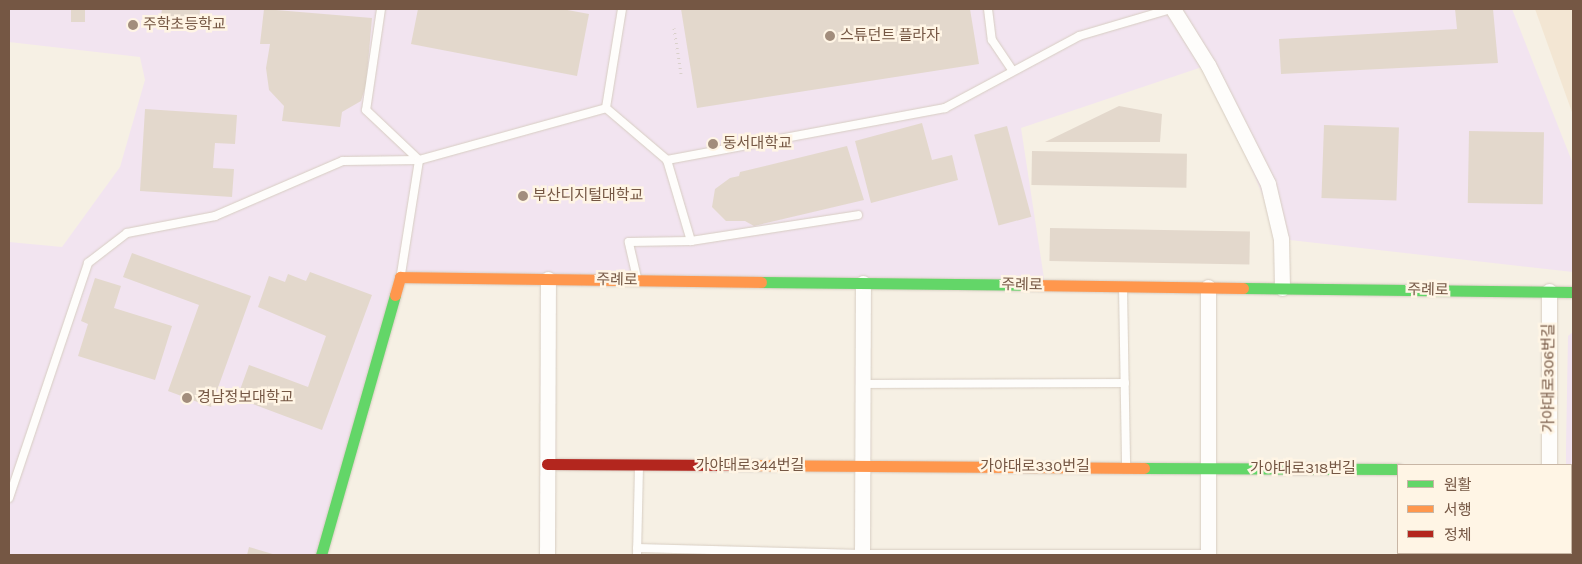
<!DOCTYPE html>
<meta charset="utf-8">
<style>
body{margin:0}
#map{position:relative;width:1582px;height:564px;overflow:hidden;background:#f6f0e4;font-family:Karla,"Noto Sans KR",sans-serif}
div>[style]{position:absolute}
[style*='--x']{left:calc(var(--x)*1px);top:calc(var(--y)*1px);width:calc(var(--w)*1px);rotate:calc(var(--a)*1deg)}
.residential>*{inset:0;background:#f3e6d3}
.education>*{inset:0;background:#f2e4f0}
.building>*{inset:0;background:#e3d8cc;transform-origin:0 0}
.path>*{height:3px;margin-top:-1.5px;transform-origin:0;background:repeating-linear-gradient(90deg,#d9d0ca 0 1px,transparent 0 5px)}
.roads{filter:drop-shadow(0 0 1px #d7cdc2) drop-shadow(0 0 1px #d7cdc2)}
.lane>*{height:8px;margin:-4px;padding:0 4px;transform-origin:4px;border-radius:4px;background:#fefdfb}
.street>*{height:15px;margin:-7.5px;padding:0 7.5px;transform-origin:7.5px;border-radius:7.5px;background:#fefdfb}
.fast>*{height:11px;margin:-5.5px;padding:0 5.5px;transform-origin:5.5px;border-radius:5.5px;background:#63d668}
.slow>*{height:11px;margin:-5.5px;padding:0 5.5px;transform-origin:5.5px;border-radius:5.5px;background:#ff974d}
.jam>*{height:11px;margin:-5.5px;padding:0 5.5px;transform-origin:5.5px;border-radius:5.5px;background:#b3261e}
.dots>*{width:14px;height:14px;translate:-50% -50%;box-sizing:border-box;border:2px solid #fff5e5;border-radius:50%}
span{translate:-50% -50%;white-space:nowrap;text-align:center;line-height:1.15;-webkit-text-stroke:5px #fff5e5;paint-order:stroke}
.poi-label{font-size:15px;color:#755744}
.left{translate:0 -50%;text-align:left}
.street-label{font-size:15px;color:#755744}
.frame{position:absolute;inset:0;border:10px solid #755744;pointer-events:none}
.legend{position:absolute;left:1397px;top:464px;width:175px;height:90px;box-sizing:border-box;background:#fff5e5;border:1px solid #c8b6a5;margin:0;padding:6px 9px;list-style:none;font-size:15px;color:#755744}
.legend li{display:flex;align-items:center;gap:10px;height:25px}
.legend b{width:25px;border:1px solid #c8b6a5}
</style>
<div id="map">
<div class="residential">
<i style="clip-path:polygon(1535px 9px,1573px 9px,1573px 115px)"></i>
</div>
<div class="education">
<i style="clip-path:polygon(9px 9px,1512px 9px,1573px 164px,1573px 272px,1281px 239px,1208px 65px,1021px 128px,1045px 285px,400px 277px,321px 555px,9px 555px,9px 242px,62px 247px,120px 167px,145px 80px,140px 57px,9px 42px)"></i>
<i style="clip-path:polygon(1573px 332px,1573px 552px,1571px 465px,1566px 465px,1566px 448px,1568px 336px)"></i>
</div>
<div class="building">
<i style="left:71px;top:9px;width:14px;height:13px"></i>
<i style="clip-path:polygon(162px 9px,200px 9px,199px 27px,173px 25px,173px 17px,161px 16px)"></i>
<i style="clip-path:polygon(264px 9px,372px 18px,366px 85px,361px 101px,342px 112px,340px 127px,282px 121px,284px 106px,269px 90px,266px 68px,270px 44px,260px 44px)"></i>
<i style="clip-path:polygon(418px 9px,562px 9px,589px 14px,577px 76px,411px 44px)"></i>
<i style="clip-path:polygon(681px 9px,970px 9px,979px 64px,697px 108px)"></i>
<i style="clip-path:polygon(1455px 9px,1493px 9px,1498px 63px,1281px 74px,1279px 39px,1457px 29px)"></i>
<i style="clip-path:polygon(1119px 106px,1162px 114px,1160px 142px,1045px 142px)"></i>
<i style="clip-path:polygon(145px 109px,237px 115px,235px 144px,215px 143px,213px 168px,234px 169px,232px 197px,140px 191px)"></i>
<i style="clip-path:polygon(922px 123px,932px 160px,952px 155px,958px 180px,871px 203px,855px 141px)"></i>
<i style="left:1324px;top:125px;width:75px;height:73px;rotate:2deg"></i>
<i style="left:1007px;top:126px;width:94px;height:34px;rotate:75deg"></i>
<i style="left:1469px;top:131px;width:75px;height:72px;rotate:1deg"></i>
<i style="clip-path:polygon(847px 146px,864px 200px,754px 226px,745px 221px,726px 221px,712px 207px,715px 189px,730px 178px,739px 176px,740px 172px)"></i>
<i style="left:1032px;top:151px;width:155px;height:34px;rotate:1deg"></i>
<i style="left:1050px;top:228px;width:200px;height:33px;rotate:1deg"></i>
<i style="clip-path:polygon(132px 253px,251px 296px,211px 407px,168px 391px,199px 305px,123px 277px)"></i>
<i style="clip-path:polygon(310px 272px,372px 295px,322px 430px,237px 398px,249px 365px,308px 387px,326px 336px,258px 307px,269px 276px,285px 282px,288px 274px,306px 281px)"></i>
<i style="clip-path:polygon(95px 278px,121px 286px,114px 308px,172px 326px,155px 380px,78px 356px,88px 324px,81px 321px)"></i>
<i style="clip-path:polygon(249px 547px,276px 555px,247px 555px)"></i>
</div>
<div class="path">
<i style="--x:674;--y:28;--w:46;--a:81.2"></i>
</div>
<div class="roads">
<div class="lane">
<i style="--x:381;--y:9;--w:102;--a:98.4"></i>
<i style="--x:366;--y:110;--w:73;--a:43.3"></i>
<i style="--x:622;--y:9;--w:100;--a:99.2"></i>
<i style="--x:606;--y:108;--w:80;--a:40.4"></i>
<i style="--x:667;--y:160;--w:283;--a:-10.6"></i>
<i style="--x:945;--y:108;--w:152;--a:-28.2"></i>
<i style="--x:1079;--y:36;--w:96;--a:-16.4"></i>
<i style="--x:988;--y:9;--w:31;--a:83"></i>
<i style="--x:992;--y:40;--w:37;--a:56"></i>
<i style="--x:691;--y:241;--w:169;--a:-8.8"></i>
<i style="--x:401;--y:274;--w:115;--a:-81"></i>
<i style="--x:637;--y:278;--w:37;--a:-103"></i>
<i style="--x:629;--y:242;--w:62;--a:-0.9"></i>
<i style="--x:691;--y:241;--w:84;--a:-106.5"></i>
<i style="--x:1123;--y:288;--w:176;--a:89"></i>
<i style="--x:862;--y:384;--w:263;--a:-0.2"></i>
<i style="--x:9;--y:498;--w:248;--a:-71.4"></i>
<i style="--x:88;--y:263;--w:49;--a:-37.6"></i>
<i style="--x:127;--y:233;--w:90;--a:-10.9"></i>
<i style="--x:215;--y:216;--w:139;--a:-23.3"></i>
<i style="--x:343;--y:161;--w:76;--a:-0.8"></i>
<i style="--x:419;--y:160;--w:194;--a:-15.5"></i>
<i style="--x:637;--y:548;--w:225;--a:1.5"></i>
<i style="--x:862;--y:554;--w:346;--a:0"></i>
<i style="--x:637;--y:555;--w:88;--a:-88.7"></i>
</div>
<div class="street">
<i style="--x:1173;--y:9;--w:66;--a:58"></i>
<i style="--x:1208;--y:65;--w:133;--a:63.2"></i>
<i style="--x:1268;--y:184;--w:57;--a:76.7"></i>
<i style="--x:1281;--y:239;--w:49;--a:88.8"></i>
<i style="--x:1549;--y:291;--w:174;--a:90"></i>
<i style="--x:1550;--y:553;--w:2;--a:90"></i>
<i style="--x:547;--y:555;--w:276;--a:-89.8"></i>
<i style="--x:862;--y:555;--w:272;--a:-89.8"></i>
<i style="--x:1208;--y:555;--w:268;--a:-90"></i>
</div>
<div class="fast">
<i style="--x:761;--y:282;--w:268;--a:0.6"></i>
<i style="--x:1243;--y:288;--w:330;--a:0.7"></i>
<i style="--x:1144;--y:468;--w:254;--a:0.2"></i>
<i style="--x:321;--y:555;--w:270;--a:-74.1"></i>
</div>
<div class="slow">
<i style="--x:1029;--y:285;--w:214;--a:0.8"></i>
<i style="--x:395;--y:295;--w:19;--a:-74"></i>
<i style="--x:400;--y:277;--w:361;--a:0.8"></i>
<i style="--x:732;--y:465;--w:412;--a:0.4"></i>
</div>
<div class="jam">
<i style="--x:547;--y:464;--w:185;--a:0.3"></i>
</div>
</div>
<div class="dots">
<i style="left:133px;top:25px;background:#a28d7c"></i>
<i style="left:830px;top:36px;background:#a28d7c"></i>
<i style="left:713px;top:144px;background:#a28d7c"></i>
<i style="left:523px;top:196px;background:#a28d7c"></i>
<i style="left:187px;top:398px;background:#a28d7c"></i>
</div>
<div class="poi-label">
<span class="left" style="left:143px;top:25px">주학초등학교</span>
<span class="left" style="left:840px;top:36px">스튜던트 플라자</span>
<span class="left" style="left:723px;top:144px">동서대학교</span>
<span class="left" style="left:533px;top:196px">부산디지털대학교</span>
<span class="left" style="left:197px;top:398px">경남정보대학교</span>
</div>
<div class="street-label">
<span style="left:617px;top:280px;rotate:1deg">주례로</span>
<span style="left:1022px;top:285px;rotate:1deg">주례로</span>
<span style="left:1428px;top:290px;rotate:1deg">주례로</span>
<span style="left:1549px;top:378px;rotate:-90deg">가야대로306번길</span>
<span style="left:750px;top:466px">가야대로344번길</span>
<span style="left:1035px;top:467px">가야대로330번길</span>
<span style="left:1303px;top:469px">가야대로318번길</span>
</div>
<div class="frame"></div>
<ul class="legend">
<li><b style="height:6px;background:#63d668"></b>원활</li>
<li><b style="height:6px;background:#ff974d"></b>서행</li>
<li><b style="height:6px;background:#b3261e"></b>정체</li>
</ul>
</div>
